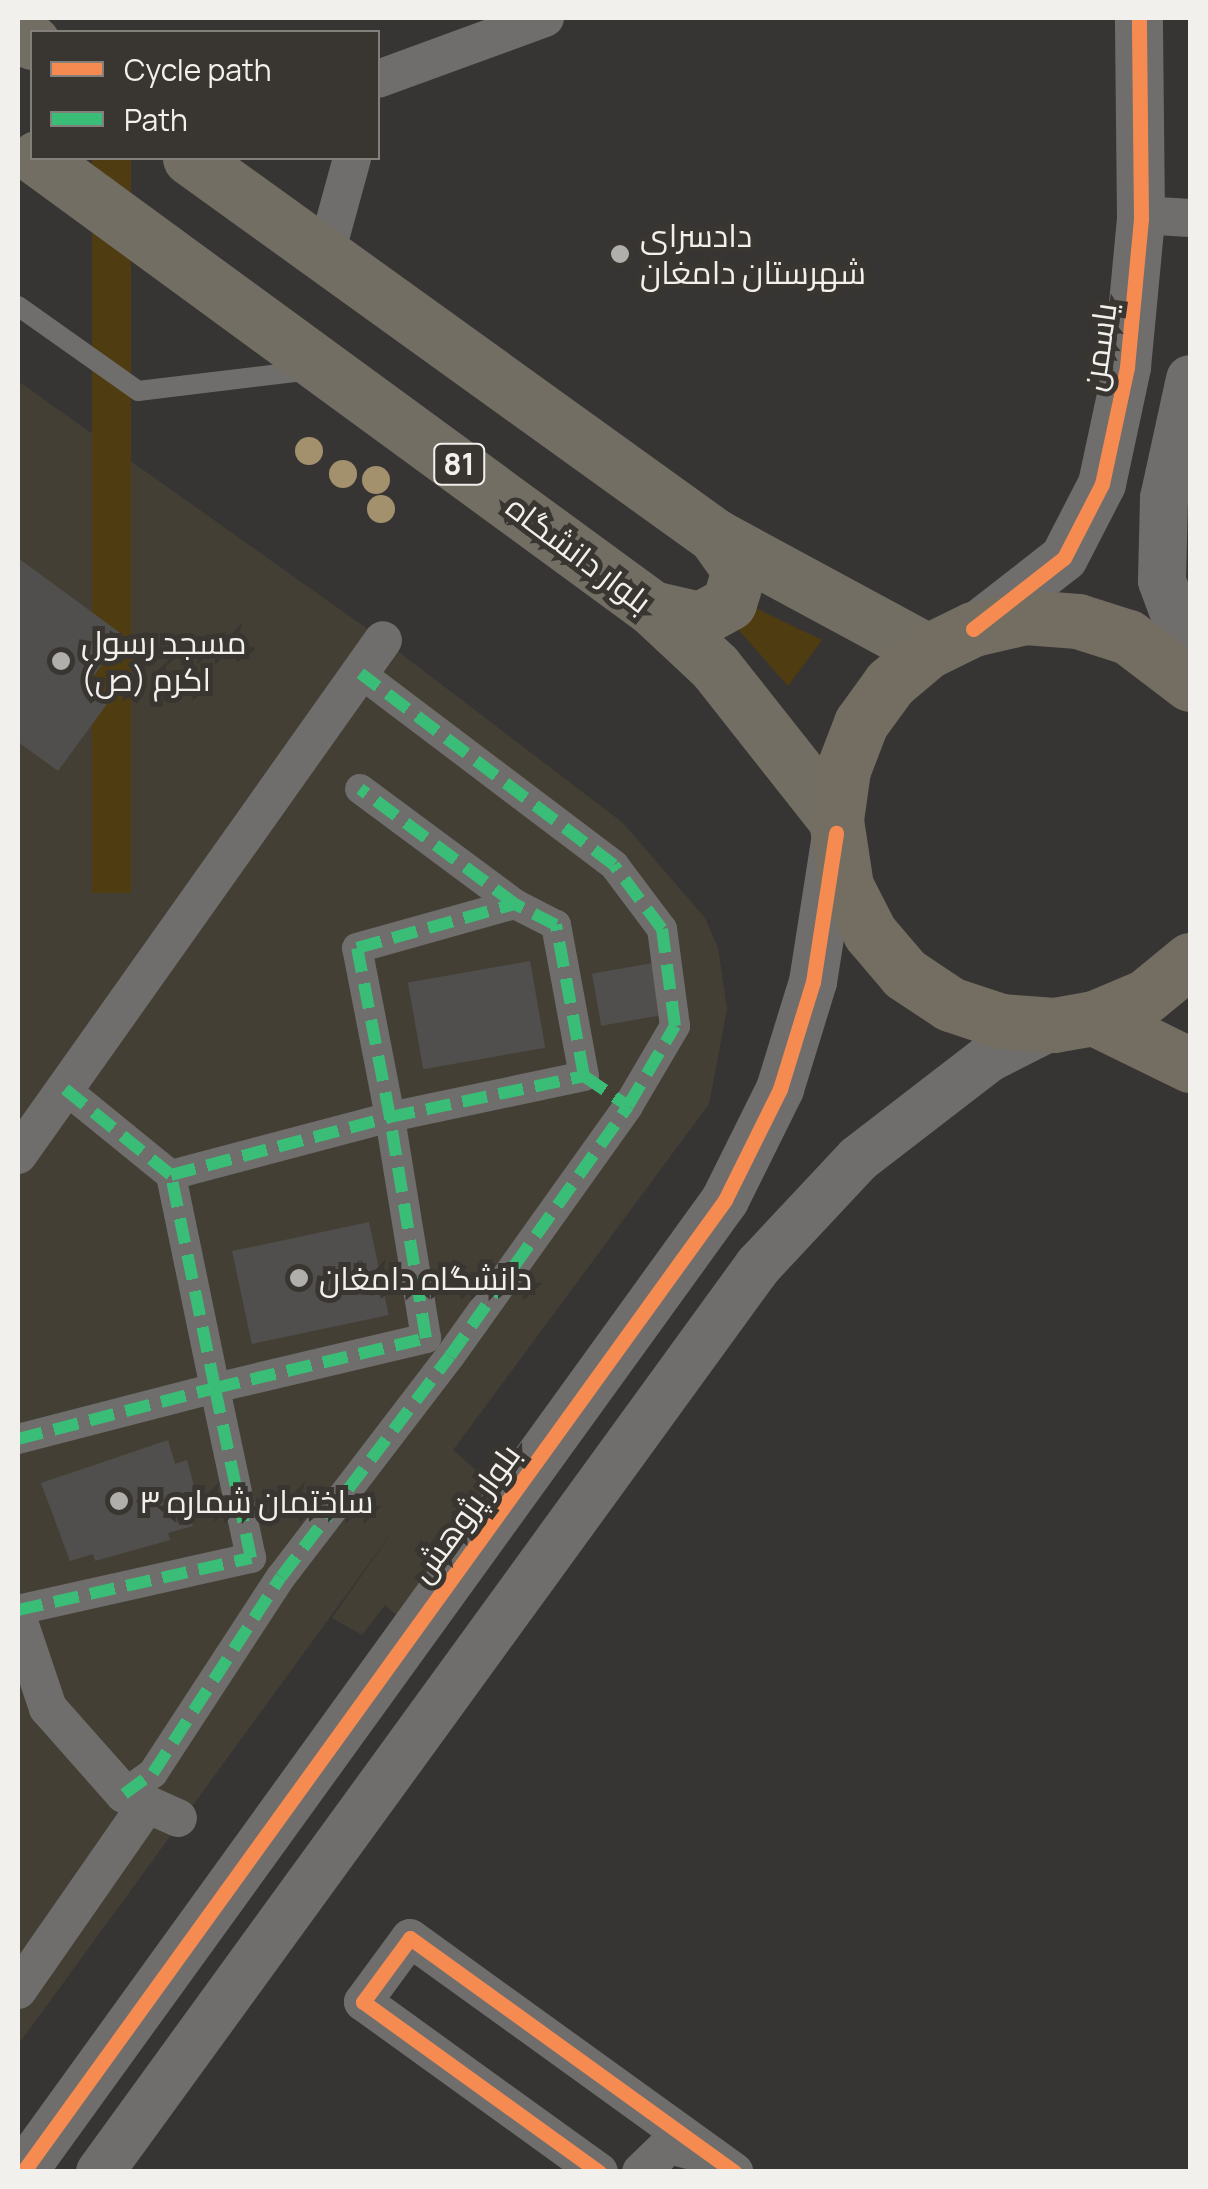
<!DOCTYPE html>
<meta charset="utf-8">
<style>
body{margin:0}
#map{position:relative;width:1208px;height:2189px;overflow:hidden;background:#373533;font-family:Manrope,Cairo,sans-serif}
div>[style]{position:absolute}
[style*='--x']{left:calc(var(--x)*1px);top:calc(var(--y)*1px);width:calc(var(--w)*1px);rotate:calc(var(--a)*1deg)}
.built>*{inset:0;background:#443f35}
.green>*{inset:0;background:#4f3d11;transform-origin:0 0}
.building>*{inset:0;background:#504f4d;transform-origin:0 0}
.service>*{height:20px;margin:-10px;padding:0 10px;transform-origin:10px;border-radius:10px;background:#6f6e6c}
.pedestrian>*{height:30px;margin:-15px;padding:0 15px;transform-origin:15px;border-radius:15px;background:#6f6e6c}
.minor>*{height:38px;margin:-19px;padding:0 19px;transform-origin:19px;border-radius:19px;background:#6f6e6c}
.tertiary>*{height:48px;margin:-24px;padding:0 24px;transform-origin:24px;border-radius:24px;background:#6f6e6c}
.primary>*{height:55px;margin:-27.5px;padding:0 27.5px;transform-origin:27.5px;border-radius:27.5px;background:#726e64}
.trunk>*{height:55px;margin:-27.5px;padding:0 27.5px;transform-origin:27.5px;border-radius:27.5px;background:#736e61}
.quiet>*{height:12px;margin-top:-6px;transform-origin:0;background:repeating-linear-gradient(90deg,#3abd76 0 25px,transparent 0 37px)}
.cycleway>*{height:15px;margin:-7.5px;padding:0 7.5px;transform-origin:7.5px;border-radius:7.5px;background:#f68b52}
.trees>*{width:28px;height:28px;margin:-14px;border-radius:50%;background:#a3916e}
.dots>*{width:28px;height:28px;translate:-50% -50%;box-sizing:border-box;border:5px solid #393631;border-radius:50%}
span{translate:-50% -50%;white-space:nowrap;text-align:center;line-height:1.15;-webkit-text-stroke:10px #393631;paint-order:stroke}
.shield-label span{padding:2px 8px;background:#393631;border:2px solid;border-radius:8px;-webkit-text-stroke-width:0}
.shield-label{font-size:30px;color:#f2f0ed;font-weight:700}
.poi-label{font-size:32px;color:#f2f0ed}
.left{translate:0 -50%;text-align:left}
.street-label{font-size:32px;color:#f2f0ed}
.frame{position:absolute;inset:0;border:20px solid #f2f0ed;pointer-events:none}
.legend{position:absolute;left:30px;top:30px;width:350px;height:130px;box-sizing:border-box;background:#393631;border:2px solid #83807c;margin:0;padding:12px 18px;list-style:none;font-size:30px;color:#f2f0ed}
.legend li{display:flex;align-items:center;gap:20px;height:50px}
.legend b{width:50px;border:2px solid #83807c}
</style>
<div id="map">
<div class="built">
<i style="clip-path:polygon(18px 381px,383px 640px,623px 823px,705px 918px,718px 948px,727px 1009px,709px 1104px,453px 1450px,495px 1487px,402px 1620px,385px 1605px,362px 1635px,332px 1618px,395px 1528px,18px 2045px)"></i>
</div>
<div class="green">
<i style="left:92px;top:158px;width:39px;height:735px"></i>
<i style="clip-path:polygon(743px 602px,822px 640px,788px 686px,729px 619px)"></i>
</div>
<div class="building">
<i style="clip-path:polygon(18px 558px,123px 635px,85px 688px,107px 704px,58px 771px,18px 742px)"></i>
<i style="left:530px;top:961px;width:88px;height:124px;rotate:80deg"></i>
<i style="left:658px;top:962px;width:53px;height:67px;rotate:80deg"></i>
<i style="left:369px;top:1222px;width:95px;height:140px;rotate:78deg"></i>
<i style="clip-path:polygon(168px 1440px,175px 1464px,187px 1460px,198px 1500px,186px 1503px,193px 1526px,168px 1533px,170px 1540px,95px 1561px,93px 1554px,70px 1561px,41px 1483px)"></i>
</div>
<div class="service">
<i style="--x:18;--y:306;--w:147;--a:35.3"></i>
<i style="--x:138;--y:391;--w:175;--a:-6.9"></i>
</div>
<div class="pedestrian">
<i style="--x:65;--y:1089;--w:136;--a:39.1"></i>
<i style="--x:171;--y:1175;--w:227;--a:-14.8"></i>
<i style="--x:390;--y:1117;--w:172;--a:-101"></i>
<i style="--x:357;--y:948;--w:164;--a:-15.6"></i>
<i style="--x:18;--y:1439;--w:203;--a:-14.5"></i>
<i style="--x:215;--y:1388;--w:217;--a:-101.7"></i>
<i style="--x:18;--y:1610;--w:239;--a:-12.6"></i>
<i style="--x:251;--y:1558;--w:174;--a:-102"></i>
<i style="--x:215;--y:1388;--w:217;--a:-13.3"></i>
<i style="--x:426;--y:1338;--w:224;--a:-99.3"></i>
<i style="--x:390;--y:1117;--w:198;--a:-11.9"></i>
<i style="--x:584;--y:1076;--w:154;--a:-100.5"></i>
<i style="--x:556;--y:925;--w:46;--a:-152.9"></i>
<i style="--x:515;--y:904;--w:193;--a:-143.4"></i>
<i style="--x:124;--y:1794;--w:36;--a:-36"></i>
<i style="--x:153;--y:1773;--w:234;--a:-56.9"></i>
<i style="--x:281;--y:1577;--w:278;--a:-52.6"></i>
<i style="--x:450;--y:1356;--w:307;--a:-54.5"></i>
<i style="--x:628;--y:1106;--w:93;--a:-59.6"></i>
<i style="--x:675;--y:1026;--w:98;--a:-97.6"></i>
<i style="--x:662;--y:929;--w:80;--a:-126.9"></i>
<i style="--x:614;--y:865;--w:318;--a:-142.9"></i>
</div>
<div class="minor">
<i style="--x:378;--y:79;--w:178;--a:-20.1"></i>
<i style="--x:1141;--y:215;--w:49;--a:3.5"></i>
<i style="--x:325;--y:257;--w:103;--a:-74.7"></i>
<i style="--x:18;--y:1155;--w:631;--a:-54.67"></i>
<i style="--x:18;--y:1619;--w:94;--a:71.4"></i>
<i style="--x:48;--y:1708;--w:115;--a:48.5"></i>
<i style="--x:124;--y:1794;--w:59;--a:24"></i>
<i style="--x:18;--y:1990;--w:223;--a:-55.2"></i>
<i style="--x:599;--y:2172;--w:291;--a:-144.2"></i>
<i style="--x:363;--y:2002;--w:79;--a:-53.7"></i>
<i style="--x:410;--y:1938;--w:400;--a:35.8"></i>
<i style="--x:641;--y:2172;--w:39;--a:-44"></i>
<i style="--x:669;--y:2145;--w:37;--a:14"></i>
</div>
<div class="tertiary">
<i style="--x:1190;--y:379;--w:122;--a:102.3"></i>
<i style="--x:1164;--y:498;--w:83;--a:91.4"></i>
<i style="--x:1162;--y:581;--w:81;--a:69.8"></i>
<i style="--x:973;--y:629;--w:115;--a:-38"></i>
<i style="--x:1064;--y:558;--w:83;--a:-62.8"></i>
<i style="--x:1102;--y:484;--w:120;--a:-77.9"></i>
<i style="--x:1127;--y:367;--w:150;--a:-84.6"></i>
<i style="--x:1141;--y:218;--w:200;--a:-90.6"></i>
<i style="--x:23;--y:2172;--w:1199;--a:-54.16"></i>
<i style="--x:725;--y:1200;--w:124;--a:-63.6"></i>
<i style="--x:780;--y:1089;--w:112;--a:-72.9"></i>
<i style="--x:813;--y:982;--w:142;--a:-81.1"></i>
<i style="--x:100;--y:2172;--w:1120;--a:-54.01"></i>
<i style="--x:758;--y:1266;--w:146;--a:-46.9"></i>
<i style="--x:858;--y:1159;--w:165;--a:-37.6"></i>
<i style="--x:989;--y:1058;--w:73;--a:-26.9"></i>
</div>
<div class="primary">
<i style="--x:18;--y:31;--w:18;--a:38"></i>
<i style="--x:37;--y:158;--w:762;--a:36.19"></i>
<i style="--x:652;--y:608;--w:86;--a:43.1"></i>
<i style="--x:715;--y:667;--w:195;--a:51.7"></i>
<i style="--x:190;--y:158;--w:647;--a:35.75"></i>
<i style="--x:715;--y:536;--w:242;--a:28.4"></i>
<i style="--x:652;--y:608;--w:49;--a:12.9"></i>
<i style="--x:700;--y:619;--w:33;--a:-29"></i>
<i style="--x:729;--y:603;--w:34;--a:-73"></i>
<i style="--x:739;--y:570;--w:42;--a:-125.2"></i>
</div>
<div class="trunk">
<i style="--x:1190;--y:684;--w:78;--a:-142.8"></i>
<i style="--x:1128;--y:637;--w:52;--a:-162.3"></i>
<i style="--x:1078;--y:621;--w:53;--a:-175.7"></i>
<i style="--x:1025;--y:617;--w:53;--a:167"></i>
<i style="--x:973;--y:629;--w:50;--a:153.9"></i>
<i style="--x:928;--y:651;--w:50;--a:139.9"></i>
<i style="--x:890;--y:683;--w:49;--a:125.9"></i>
<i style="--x:861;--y:723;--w:50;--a:111"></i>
<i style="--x:843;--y:770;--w:50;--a:98"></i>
<i style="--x:836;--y:820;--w:67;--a:81.4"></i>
<i style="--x:846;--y:886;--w:53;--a:62.9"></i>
<i style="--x:870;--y:933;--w:54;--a:49.5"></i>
<i style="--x:905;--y:974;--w:54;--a:33.7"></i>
<i style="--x:950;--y:1004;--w:54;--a:18.4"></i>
<i style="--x:1001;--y:1021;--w:53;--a:4.3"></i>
<i style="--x:1054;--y:1025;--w:41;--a:-9.9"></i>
<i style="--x:1094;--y:1018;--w:56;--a:-22.9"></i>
<i style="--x:1146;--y:996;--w:57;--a:-39.3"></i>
<i style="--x:1094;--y:1018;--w:107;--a:26.1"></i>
</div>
<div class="quiet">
<i style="--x:584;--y:1076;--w:53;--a:34.3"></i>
<i style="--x:65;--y:1089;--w:136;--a:39.1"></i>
<i style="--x:171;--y:1175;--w:227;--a:-14.8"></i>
<i style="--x:390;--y:1117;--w:172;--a:-101"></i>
<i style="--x:357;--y:948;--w:164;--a:-15.6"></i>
<i style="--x:18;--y:1439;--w:203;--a:-14.5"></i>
<i style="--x:215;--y:1388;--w:217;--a:-101.7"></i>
<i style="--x:18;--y:1610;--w:239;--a:-12.6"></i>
<i style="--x:251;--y:1558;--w:174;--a:-102"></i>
<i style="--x:215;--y:1388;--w:217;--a:-13.3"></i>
<i style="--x:426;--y:1338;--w:224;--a:-99.3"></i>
<i style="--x:390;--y:1117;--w:198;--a:-11.9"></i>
<i style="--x:584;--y:1076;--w:154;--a:-100.5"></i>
<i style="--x:556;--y:925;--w:46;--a:-152.9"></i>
<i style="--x:515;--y:904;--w:193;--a:-143.4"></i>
<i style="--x:124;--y:1794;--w:36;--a:-36"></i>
<i style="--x:153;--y:1773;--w:234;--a:-56.9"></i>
<i style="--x:281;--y:1577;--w:278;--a:-52.6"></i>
<i style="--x:450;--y:1356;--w:307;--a:-54.5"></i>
<i style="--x:628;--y:1106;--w:93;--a:-59.6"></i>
<i style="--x:675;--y:1026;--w:98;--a:-97.6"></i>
<i style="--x:662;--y:929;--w:80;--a:-126.9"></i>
<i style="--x:614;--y:865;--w:318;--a:-142.9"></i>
</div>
<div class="cycleway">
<i style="--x:973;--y:629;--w:115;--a:-38"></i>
<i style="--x:1064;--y:558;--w:83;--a:-62.8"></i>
<i style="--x:1102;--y:484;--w:120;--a:-77.9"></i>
<i style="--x:1127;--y:367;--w:150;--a:-84.6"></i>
<i style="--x:1141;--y:218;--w:200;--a:-90.6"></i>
<i style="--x:23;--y:2172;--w:1199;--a:-54.16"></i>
<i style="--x:725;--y:1200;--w:124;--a:-63.6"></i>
<i style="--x:780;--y:1089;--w:112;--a:-72.9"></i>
<i style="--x:813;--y:982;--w:151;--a:-81.2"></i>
<i style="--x:599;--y:2172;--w:291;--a:-144.2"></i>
<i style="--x:363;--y:2002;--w:79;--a:-53.7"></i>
<i style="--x:410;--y:1938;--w:400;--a:35.8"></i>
</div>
<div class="trees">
<i style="left:309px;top:451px"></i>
<i style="left:343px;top:474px"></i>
<i style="left:376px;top:480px"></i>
<i style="left:381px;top:509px"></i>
</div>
<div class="dots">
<i style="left:620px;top:254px;background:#b1afac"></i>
<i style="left:61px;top:661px;background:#b1afac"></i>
<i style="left:299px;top:1278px;background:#b1afac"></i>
<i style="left:119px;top:1501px;background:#b1afac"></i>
</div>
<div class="shield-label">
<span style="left:459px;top:464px">81</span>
</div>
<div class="poi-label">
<span class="left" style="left:640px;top:254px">دادسرای<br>شهرستان دامغان</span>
<span class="left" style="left:81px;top:661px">مسجد رسول<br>اکرم (ص)</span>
<span class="left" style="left:319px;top:1278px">دانشگاه دامغان</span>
<span class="left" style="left:139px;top:1501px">ساختمان شماره ۳</span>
</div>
<div class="street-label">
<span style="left:1099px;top:347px;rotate:-82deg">یاسمن</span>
<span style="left:579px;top:554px;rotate:37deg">بلوار دانشگاه</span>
<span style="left:465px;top:1513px;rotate:-54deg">بلوار پژوهش</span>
</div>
<div class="frame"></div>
<ul class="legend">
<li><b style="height:12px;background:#f68b52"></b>Cycle path</li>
<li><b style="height:12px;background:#3abd76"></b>Path</li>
</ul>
</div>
